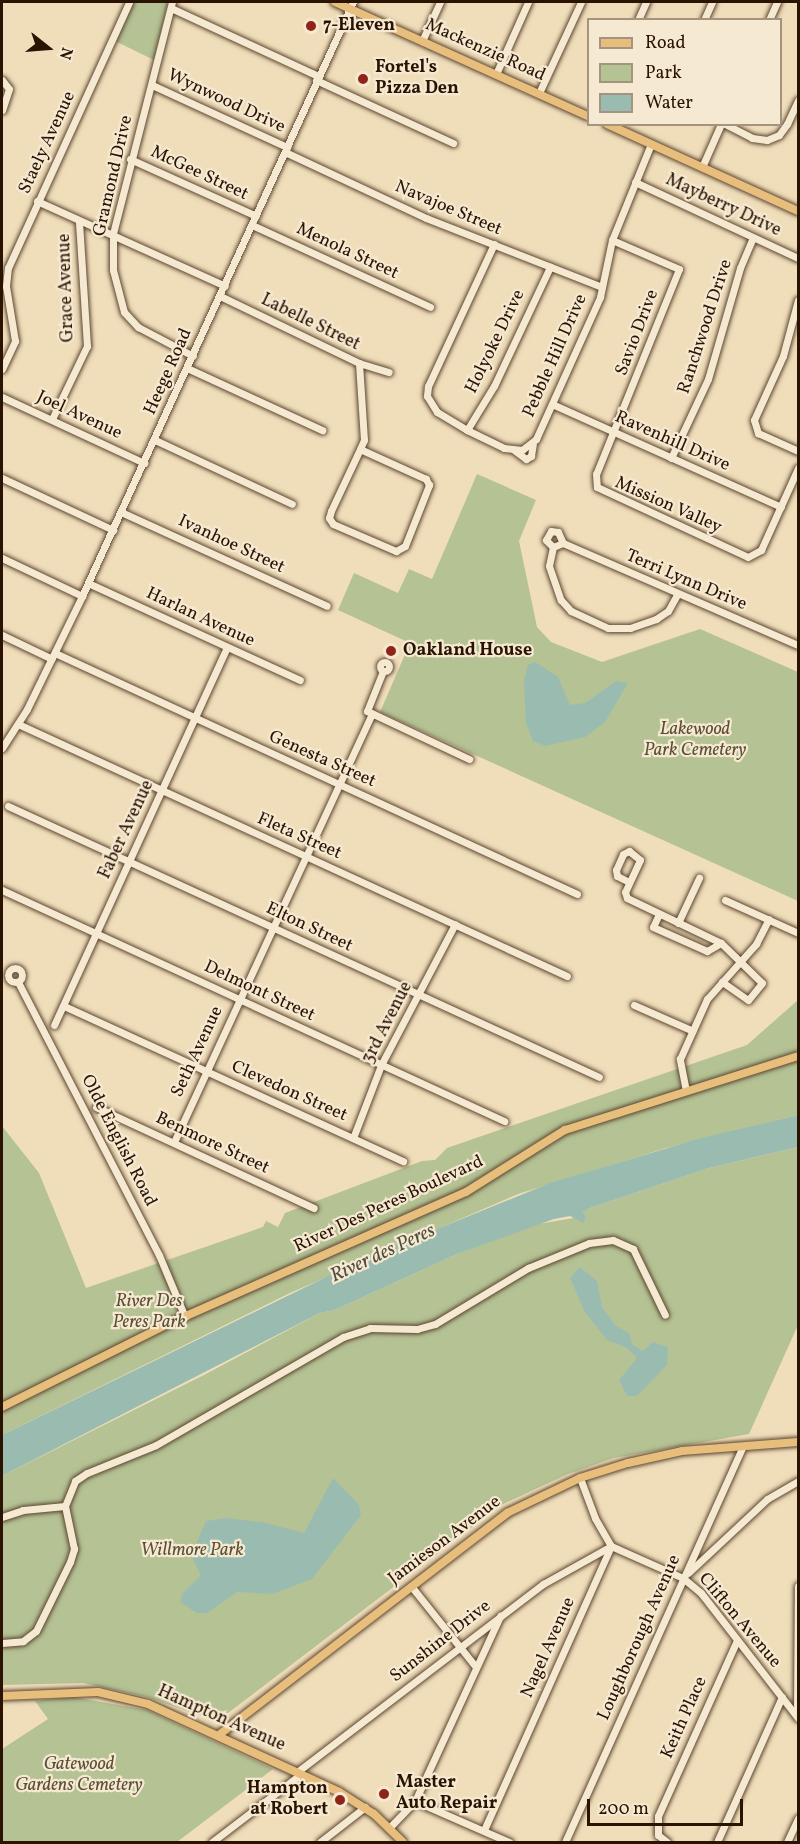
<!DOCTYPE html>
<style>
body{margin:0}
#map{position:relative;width:800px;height:1844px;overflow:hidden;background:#f0ddba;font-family:Vollkorn,serif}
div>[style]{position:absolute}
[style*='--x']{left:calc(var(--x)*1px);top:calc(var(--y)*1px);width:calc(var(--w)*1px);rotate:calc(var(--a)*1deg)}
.green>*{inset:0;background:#b4c294}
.water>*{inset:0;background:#9abcb0}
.roads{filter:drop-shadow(0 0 2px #5c4630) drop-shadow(0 0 2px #5c4630)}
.minor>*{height:7px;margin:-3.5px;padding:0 3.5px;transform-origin:3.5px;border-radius:3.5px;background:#f5e9d2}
.minor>.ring{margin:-3.5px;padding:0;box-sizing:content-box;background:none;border:7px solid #f5e9d2;border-radius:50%}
.major>*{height:8px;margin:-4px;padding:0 4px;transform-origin:4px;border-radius:4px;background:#e8be7d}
.dots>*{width:16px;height:16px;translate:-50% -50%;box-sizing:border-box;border:3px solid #f5e9d2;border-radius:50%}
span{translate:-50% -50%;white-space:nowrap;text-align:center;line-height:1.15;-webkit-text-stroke:4.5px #f5e9d2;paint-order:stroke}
.poi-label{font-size:18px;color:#2b1302;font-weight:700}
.left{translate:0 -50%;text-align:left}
.right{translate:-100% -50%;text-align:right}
.street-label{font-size:18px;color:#2b1302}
.park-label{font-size:18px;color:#5b5035;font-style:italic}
.water-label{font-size:20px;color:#524e3f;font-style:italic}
.frame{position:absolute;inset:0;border:3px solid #2b1302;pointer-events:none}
.legend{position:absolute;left:587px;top:18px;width:195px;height:108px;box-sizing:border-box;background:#f5e9d2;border:2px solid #a4937f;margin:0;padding:8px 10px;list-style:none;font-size:18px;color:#2b1302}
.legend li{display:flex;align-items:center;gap:12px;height:30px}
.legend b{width:30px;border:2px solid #a4937f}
.north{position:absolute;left:18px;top:18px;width:60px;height:60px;-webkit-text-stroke:4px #f5e9d2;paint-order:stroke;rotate:107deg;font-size:16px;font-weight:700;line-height:24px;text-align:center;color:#2b1302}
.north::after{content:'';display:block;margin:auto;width:21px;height:27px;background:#2b1302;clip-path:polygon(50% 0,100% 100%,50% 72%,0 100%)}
.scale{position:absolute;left:587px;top:1799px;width:156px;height:27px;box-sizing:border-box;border:3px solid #2b1302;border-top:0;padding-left:8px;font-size:18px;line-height:21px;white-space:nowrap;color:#2b1302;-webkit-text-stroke:4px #f5e9d2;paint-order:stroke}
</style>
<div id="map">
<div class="green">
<i style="clip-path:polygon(133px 2px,168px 2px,154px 60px,115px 41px)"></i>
<i style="clip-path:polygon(477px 474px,536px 500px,519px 541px,537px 627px,551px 642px,602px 662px,700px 629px,798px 672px,798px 901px,380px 712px,410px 643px,338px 610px,354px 573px,398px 593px,409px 569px,432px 579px)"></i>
<i style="clip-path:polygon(798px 1000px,798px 1115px,666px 1148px,518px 1194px,290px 1293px,2px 1435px,2px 1126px,39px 1173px,86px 1288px,263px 1227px,266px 1221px,278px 1227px,285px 1213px,422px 1161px,435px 1160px,447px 1148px,747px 1045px)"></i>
<i style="clip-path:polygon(798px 1147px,798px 1325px,749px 1434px,614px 1458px,568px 1474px,501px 1505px,228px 1713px,198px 1715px,147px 1697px,83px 1683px,2px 1685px,2px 1476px,204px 1375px,320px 1313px,335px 1310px,457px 1254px,532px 1225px,586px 1216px,583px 1212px,590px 1208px,709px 1168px)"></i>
<i style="clip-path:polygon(73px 1697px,147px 1710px,273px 1769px,177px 1842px,2px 1842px,2px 1749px,48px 1719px,35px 1701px)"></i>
</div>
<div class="water">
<i style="clip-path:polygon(535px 662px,558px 677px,570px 705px,585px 703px,616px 681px,628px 683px,605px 722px,585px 737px,545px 746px,533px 741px,526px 723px,524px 681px,528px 665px)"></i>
<i style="clip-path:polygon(798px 1115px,798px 1147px,709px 1168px,590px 1208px,583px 1212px,586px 1216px,583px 1223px,570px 1216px,554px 1219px,457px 1254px,335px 1310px,320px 1313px,2px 1476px,2px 1435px,359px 1261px,550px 1183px,698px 1139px)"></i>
<i style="clip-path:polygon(580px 1267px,597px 1281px,602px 1307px,616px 1326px,629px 1333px,632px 1344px,642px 1351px,653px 1342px,668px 1347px,667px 1365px,637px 1396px,627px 1396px,619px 1380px,637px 1358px,627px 1348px,607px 1340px,585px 1312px,570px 1278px)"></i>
<i style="clip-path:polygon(333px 1478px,359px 1505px,361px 1515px,312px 1579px,272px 1594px,237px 1592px,207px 1613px,197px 1613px,180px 1602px,183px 1593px,201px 1575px,191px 1556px,206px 1521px,227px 1518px,266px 1523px,304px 1533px)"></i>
</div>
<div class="roads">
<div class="minor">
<i style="--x:172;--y:2;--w:239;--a:104.3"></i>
<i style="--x:113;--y:234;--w:36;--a:90"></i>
<i style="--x:113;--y:270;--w:43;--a:75.3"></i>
<i style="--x:124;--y:312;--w:21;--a:47"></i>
<i style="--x:138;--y:327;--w:62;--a:27.8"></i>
<i style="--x:171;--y:8;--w:162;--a:24.8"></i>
<i style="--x:638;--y:20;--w:20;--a:-66"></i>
<i style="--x:704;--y:20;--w:20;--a:-66"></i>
<i style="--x:769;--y:20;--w:20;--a:-66"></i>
<i style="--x:422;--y:41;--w:43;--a:-65.2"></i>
<i style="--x:496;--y:74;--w:79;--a:-66"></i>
<i style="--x:2;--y:80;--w:11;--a:52"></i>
<i style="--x:9;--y:89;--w:22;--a:108"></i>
<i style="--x:316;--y:80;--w:151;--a:24.7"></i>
<i style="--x:152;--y:85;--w:149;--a:24.7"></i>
<i style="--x:539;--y:93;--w:100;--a:-65.2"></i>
<i style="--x:725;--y:124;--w:30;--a:27"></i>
<i style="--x:752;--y:138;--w:15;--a:8"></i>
<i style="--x:767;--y:140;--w:13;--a:-23"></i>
<i style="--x:779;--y:135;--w:14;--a:-54"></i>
<i style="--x:787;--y:124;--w:26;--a:-65"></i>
<i style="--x:285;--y:152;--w:156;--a:25.1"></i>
<i style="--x:426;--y:218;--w:189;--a:21.4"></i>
<i style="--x:130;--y:159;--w:138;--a:24.3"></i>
<i style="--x:702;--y:167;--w:47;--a:-66.2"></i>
<i style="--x:635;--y:182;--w:180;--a:25"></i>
<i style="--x:37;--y:201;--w:206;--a:24.3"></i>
<i style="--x:252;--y:225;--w:196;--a:24.7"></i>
<i style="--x:612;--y:240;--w:73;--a:23.4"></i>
<i style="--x:679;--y:269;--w:221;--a:112"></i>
<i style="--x:596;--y:474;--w:13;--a:86"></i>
<i style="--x:597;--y:487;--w:166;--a:24.9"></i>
<i style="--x:748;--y:557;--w:15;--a:-28"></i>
<i style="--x:761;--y:550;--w:90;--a:-65.7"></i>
<i style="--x:494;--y:244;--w:157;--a:114.9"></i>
<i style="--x:428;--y:386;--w:10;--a:96"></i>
<i style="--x:427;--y:396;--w:19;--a:58"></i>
<i style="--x:437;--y:412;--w:35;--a:31"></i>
<i style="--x:467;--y:430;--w:41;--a:25.9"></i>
<i style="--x:504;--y:448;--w:18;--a:6"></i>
<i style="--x:522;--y:450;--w:18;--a:-38"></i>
<i style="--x:536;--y:439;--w:156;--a:-65.7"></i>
<i style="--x:600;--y:297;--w:58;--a:-78.1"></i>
<i style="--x:612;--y:240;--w:104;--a:-67.9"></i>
<i style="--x:220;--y:296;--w:154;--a:25.7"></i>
<i style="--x:359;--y:363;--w:31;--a:17"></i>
<i style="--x:798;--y:300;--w:58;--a:105"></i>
<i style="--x:783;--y:356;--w:70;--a:114.4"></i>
<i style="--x:754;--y:420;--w:14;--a:73"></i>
<i style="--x:758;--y:433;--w:44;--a:24.2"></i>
<i style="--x:359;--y:363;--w:77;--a:86.3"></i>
<i style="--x:364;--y:440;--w:10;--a:114"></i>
<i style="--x:360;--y:449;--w:68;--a:115.1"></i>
<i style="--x:331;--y:511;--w:7;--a:106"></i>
<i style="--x:329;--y:518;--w:7;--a:56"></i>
<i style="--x:333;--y:524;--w:69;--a:23.2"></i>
<i style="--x:396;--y:551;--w:10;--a:-29"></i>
<i style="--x:405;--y:546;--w:66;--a:-68.5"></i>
<i style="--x:429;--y:485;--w:7;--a:-117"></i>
<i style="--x:426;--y:479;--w:72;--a:-155.6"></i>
<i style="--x:187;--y:368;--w:149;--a:24.7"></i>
<i style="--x:2;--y:369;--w:31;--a:-65"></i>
<i style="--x:15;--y:341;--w:56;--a:-99.3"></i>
<i style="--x:6;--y:286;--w:18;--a:-84"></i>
<i style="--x:8;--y:268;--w:292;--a:-65.5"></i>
<i style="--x:2;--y:397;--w:157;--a:24.9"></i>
<i style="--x:552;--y:404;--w:251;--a:24.2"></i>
<i style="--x:52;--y:419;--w:81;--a:-64.4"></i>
<i style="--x:87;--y:346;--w:125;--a:-93.7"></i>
<i style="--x:467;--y:430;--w:52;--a:-58.5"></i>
<i style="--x:494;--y:386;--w:132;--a:-64.8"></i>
<i style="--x:155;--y:440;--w:151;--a:25"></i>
<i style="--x:514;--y:450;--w:15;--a:37"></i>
<i style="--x:526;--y:459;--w:6;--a:-31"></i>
<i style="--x:531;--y:456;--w:12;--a:-81"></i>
<i style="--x:671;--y:458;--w:87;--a:-64.9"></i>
<i style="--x:708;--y:379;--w:116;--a:-73.9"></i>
<i style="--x:740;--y:268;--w:33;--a:-67"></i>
<i style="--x:2;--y:478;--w:123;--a:25.1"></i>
<i style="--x:121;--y:512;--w:226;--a:24.5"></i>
<i style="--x:553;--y:547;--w:11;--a:-22"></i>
<i style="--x:563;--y:543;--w:256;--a:23.5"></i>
<i style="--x:553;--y:547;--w:19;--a:102"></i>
<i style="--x:549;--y:566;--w:36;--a:71"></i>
<i style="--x:561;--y:600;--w:15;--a:48"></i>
<i style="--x:571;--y:611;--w:41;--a:24.7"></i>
<i style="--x:608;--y:628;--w:22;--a:0"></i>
<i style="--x:630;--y:628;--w:28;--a:-19"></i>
<i style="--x:656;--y:619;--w:14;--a:-34"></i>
<i style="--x:668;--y:611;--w:18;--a:-61"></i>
<i style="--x:553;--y:547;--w:10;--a:-135"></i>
<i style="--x:546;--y:540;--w:10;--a:-61"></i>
<i style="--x:551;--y:531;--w:7;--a:8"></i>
<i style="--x:558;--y:532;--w:12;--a:66"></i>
<i style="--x:2;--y:558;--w:89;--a:25.4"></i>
<i style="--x:88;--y:583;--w:233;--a:24.6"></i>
<i style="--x:2;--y:635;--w:55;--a:25.6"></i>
<i style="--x:55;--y:653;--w:575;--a:24.78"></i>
<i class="ring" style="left:380.5px;top:662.5px;width:2px;height:2px"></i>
<i style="--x:383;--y:671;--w:43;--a:111.8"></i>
<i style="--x:367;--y:711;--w:113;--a:25.2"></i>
<i style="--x:18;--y:724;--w:604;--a:24.66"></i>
<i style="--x:2;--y:748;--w:46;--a:-57.3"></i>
<i style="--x:27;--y:709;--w:126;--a:-64"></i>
<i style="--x:82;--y:596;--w:653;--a:-65.48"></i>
<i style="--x:8;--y:806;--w:650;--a:24.63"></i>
<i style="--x:629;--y:882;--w:13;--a:-153"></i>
<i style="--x:617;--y:876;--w:6;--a:-99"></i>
<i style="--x:616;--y:870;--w:17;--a:-66"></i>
<i style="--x:623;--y:854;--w:7;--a:-27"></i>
<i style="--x:629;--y:851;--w:14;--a:39"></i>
<i style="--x:640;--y:860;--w:35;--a:115"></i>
<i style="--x:625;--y:892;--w:6;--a:72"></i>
<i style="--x:627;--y:898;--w:104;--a:25.6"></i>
<i style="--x:721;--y:943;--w:57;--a:44.3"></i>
<i style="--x:762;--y:983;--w:22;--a:129"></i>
<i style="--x:748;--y:1000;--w:32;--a:-145"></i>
<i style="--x:2;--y:890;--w:553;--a:24.71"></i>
<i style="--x:725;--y:900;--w:80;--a:24.3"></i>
<i style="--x:659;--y:914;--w:14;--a:115"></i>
<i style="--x:653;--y:927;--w:59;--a:24"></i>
<i style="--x:707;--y:951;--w:16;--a:-30"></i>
<i style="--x:678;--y:923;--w:50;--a:-65"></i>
<i class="ring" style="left:8px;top:968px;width:7px;height:7px"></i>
<i style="--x:18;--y:982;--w:307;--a:62.7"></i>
<i style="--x:159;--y:1255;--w:67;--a:67.2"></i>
<i style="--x:634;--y:1005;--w:64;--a:23.8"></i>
<i style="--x:64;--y:1006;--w:373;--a:24.6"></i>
<i style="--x:54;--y:1025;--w:415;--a:-65.4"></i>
<i style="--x:686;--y:1091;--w:33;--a:-101"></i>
<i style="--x:680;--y:1059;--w:66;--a:-65.8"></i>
<i style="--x:707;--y:999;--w:74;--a:-48.3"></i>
<i style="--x:756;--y:944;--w:28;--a:-63"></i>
<i style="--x:96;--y:1107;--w:240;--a:24.9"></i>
<i style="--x:353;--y:1138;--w:78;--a:-69"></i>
<i style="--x:381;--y:1065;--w:159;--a:-62.3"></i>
<i style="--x:174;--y:1142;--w:472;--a:-65.2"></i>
<i style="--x:2;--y:1517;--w:22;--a:-18"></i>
<i style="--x:23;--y:1510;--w:42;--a:-5.4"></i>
<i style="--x:65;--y:1506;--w:27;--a:-68"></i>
<i style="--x:75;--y:1481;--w:14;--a:-34"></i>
<i style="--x:87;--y:1473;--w:74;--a:-22.1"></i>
<i style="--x:156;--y:1445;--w:216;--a:-30"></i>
<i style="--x:343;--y:1337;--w:28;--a:-18"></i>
<i style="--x:370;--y:1328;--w:47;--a:1.2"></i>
<i style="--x:417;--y:1329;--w:19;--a:-16"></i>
<i style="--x:435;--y:1324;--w:109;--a:-31.1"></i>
<i style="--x:528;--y:1268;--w:66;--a:-22.3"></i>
<i style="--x:589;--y:1243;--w:24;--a:-7"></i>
<i style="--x:613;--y:1240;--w:22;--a:24"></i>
<i style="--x:633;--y:1249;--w:73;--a:64.1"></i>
<i style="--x:688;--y:1573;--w:108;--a:-43.1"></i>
<i style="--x:767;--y:1499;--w:36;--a:-30"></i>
<i style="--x:411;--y:1586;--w:104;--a:51.3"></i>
<i style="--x:2;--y:1643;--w:21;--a:-5"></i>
<i style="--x:23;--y:1641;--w:16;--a:-38"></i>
<i style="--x:36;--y:1631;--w:77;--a:-63.8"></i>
<i style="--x:70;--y:1562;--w:14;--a:-73"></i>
<i style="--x:74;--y:1549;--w:44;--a:-101.8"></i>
<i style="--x:797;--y:1716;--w:130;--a:-89.6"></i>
<i style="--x:297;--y:1772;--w:310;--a:-37.4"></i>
<i style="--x:543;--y:1584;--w:78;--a:-29.2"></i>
<i style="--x:611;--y:1546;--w:79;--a:24"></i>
<i style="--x:683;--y:1578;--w:23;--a:40"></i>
<i style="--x:701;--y:1593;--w:158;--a:52.2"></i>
<i style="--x:415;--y:1801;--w:103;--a:23.6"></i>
<i style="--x:389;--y:1828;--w:37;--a:-46"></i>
<i style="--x:415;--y:1801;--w:204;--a:-65.3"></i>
<i style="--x:484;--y:1830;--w:311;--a:-65.9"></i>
<i style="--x:611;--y:1546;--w:32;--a:-120"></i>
<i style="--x:595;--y:1518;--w:43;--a:-110.6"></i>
<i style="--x:212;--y:1842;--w:112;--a:-37.4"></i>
<i style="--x:320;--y:1842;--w:57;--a:-37.9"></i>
<i style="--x:565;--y:1842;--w:434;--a:-65.8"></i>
<i style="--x:667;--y:1842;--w:11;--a:-142"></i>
<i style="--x:658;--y:1835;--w:19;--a:-90"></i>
<i style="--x:658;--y:1816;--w:193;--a:-65.8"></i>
<i style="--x:717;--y:1842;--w:159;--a:-65.9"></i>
<i style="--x:787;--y:1842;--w:26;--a:-65"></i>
</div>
<div class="major">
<i style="--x:335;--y:2;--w:277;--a:24.3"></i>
<i style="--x:607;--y:124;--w:210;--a:24.5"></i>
<i style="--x:2;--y:1407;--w:186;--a:-26.6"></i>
<i style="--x:168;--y:1324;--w:326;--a:-23.9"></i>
<i style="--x:466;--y:1192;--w:117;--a:-32.1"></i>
<i style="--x:565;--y:1130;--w:244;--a:-17.6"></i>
<i style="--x:2;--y:1696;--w:96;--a:-2.4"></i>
<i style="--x:98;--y:1692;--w:51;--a:13.5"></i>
<i style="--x:148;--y:1704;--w:210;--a:24.7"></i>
<i style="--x:339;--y:1792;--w:41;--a:32.2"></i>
<i style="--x:374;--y:1814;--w:40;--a:44"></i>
<i style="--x:219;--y:1735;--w:364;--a:-37.6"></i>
<i style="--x:507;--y:1513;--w:81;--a:-25.6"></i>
<i style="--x:580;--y:1478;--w:50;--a:-17.4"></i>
<i style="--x:628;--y:1463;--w:55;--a:-12.5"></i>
<i style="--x:682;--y:1451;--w:116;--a:-4.4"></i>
</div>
</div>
<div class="dots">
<i style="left:311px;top:26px;background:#8f2418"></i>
<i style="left:363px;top:79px;background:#8f2418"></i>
<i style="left:391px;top:651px;background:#8f2418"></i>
<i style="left:384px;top:1794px;background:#8f2418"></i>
<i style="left:340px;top:1800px;background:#8f2418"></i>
</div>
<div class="poi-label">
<span class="left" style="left:323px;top:26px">7-Eleven</span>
<span class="left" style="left:375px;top:79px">Fortel's<br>Pizza Den</span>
<span class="left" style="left:403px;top:651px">Oakland House</span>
<span class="left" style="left:396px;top:1794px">Master<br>Auto Repair</span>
<span class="right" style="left:328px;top:1800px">Hampton<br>at Robert</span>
</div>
<div class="street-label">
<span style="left:485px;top:51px;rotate:24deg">Mackenzie Road</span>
<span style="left:226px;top:102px;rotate:25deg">Wynwood Drive</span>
<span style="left:48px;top:143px;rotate:-65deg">Staely Avenue</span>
<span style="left:199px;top:174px;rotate:25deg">McGee Street</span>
<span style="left:114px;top:176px;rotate:-77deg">Gramond Drive</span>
<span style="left:723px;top:206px;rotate:25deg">Mayberry Drive</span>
<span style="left:448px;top:209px;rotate:23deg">Navajoe Street</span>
<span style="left:347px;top:252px;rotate:25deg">Menola Street</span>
<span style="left:67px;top:288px;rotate:-92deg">Grace Avenue</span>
<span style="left:310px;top:323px;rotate:26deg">Labelle Street</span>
<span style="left:706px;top:327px;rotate:-72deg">Ranchwood Drive</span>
<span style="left:638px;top:333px;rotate:-69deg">Savio Drive</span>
<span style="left:496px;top:342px;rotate:-64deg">Holyoke Drive</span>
<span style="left:556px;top:356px;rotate:-66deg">Pebble Hill Drive</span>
<span style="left:169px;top:372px;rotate:-66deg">Heege Road</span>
<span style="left:79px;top:416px;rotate:25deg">Joel Avenue</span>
<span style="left:672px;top:442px;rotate:24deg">Ravenhill Drive</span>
<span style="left:668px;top:506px;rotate:24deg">Mission Valley</span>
<span style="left:231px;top:545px;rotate:25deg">Ivanhoe Street</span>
<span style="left:686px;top:581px;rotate:23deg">Terri Lynn Drive</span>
<span style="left:200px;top:618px;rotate:25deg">Harlan Avenue</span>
<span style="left:322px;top:760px;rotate:24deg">Genesta Street</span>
<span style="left:127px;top:830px;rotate:-65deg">Faber Avenue</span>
<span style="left:299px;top:837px;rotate:24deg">Fleta Street</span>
<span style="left:309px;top:928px;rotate:25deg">Elton Street</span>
<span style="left:259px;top:992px;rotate:25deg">Delmont Street</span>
<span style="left:388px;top:1023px;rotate:-63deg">3rd Avenue</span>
<span style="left:198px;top:1052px;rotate:-65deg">Seth Avenue</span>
<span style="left:289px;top:1092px;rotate:24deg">Clevedon Street</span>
<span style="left:118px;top:1141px;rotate:63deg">Olde English Road</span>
<span style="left:212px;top:1144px;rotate:25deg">Benmore Street</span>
<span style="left:389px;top:1205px;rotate:-25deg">River Des Peres Boulevard</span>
<span style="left:445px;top:1541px;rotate:-37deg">Jamieson Avenue</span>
<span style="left:739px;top:1621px;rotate:50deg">Clifton Avenue</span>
<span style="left:640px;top:1638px;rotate:-66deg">Loughborough Avenue</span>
<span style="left:441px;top:1642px;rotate:-38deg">Sunshine Drive</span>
<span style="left:549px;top:1648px;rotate:-66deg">Nagel Avenue</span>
<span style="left:685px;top:1718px;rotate:-66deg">Keith Place</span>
<span style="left:221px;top:1719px;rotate:24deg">Hampton Avenue</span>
</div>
<div class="park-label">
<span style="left:695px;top:741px">Lakewood<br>Park Cemetery</span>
<span style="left:149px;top:1313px">River Des<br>Peres Park</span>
<span style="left:192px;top:1551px">Willmore Park</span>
<span style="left:79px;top:1776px">Gatewood<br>Gardens Cemetery</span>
</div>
<div class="water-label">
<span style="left:383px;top:1254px;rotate:-25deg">River des Peres</span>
</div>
<div class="frame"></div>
<ul class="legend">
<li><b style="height:8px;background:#e8be7d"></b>Road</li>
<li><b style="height:16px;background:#b4c294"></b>Park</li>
<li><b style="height:16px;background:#9abcb0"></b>Water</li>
</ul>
<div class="north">N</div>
<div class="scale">200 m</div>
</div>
